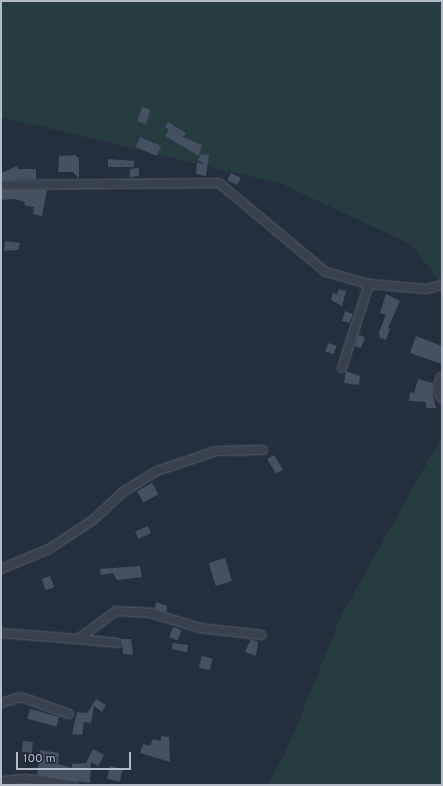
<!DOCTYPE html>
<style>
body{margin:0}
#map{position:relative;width:443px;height:786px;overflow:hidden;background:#242f3e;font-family:Overpass,sans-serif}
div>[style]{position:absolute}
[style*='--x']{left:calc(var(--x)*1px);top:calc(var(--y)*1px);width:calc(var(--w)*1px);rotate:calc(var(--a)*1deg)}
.green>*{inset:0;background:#263c3f}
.building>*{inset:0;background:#455162;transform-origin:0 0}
.roads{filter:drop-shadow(0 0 1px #565f6c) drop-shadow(0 0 1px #565f6c)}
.minor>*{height:8px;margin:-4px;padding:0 4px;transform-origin:4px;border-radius:4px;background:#38414e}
span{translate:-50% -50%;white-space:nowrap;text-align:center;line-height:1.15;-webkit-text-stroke:3px #1d2633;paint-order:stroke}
.frame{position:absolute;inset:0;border:2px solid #b4bcc9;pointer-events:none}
.scale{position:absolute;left:16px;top:752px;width:115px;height:18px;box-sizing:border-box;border:2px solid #b4bcc9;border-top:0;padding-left:5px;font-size:12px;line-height:14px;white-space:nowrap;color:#b4bcc9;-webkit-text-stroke:3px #1d2633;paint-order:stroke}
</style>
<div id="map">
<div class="green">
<i style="clip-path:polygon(1px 1px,442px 1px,442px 285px,412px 245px,282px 184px,1px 117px)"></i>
<i style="clip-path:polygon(442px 436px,442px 785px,268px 785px,289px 745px,341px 616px)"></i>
</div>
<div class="building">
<i style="left:142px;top:107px;width:9px;height:15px;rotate:18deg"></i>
<i style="clip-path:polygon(168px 122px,186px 133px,183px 137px,202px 145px,199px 156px,165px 136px,169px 130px,165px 127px)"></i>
<i style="left:140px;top:137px;width:23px;height:11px;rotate:23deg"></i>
<i style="clip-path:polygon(201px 154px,209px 155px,206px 176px,196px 174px,197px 163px,205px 164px,198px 160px)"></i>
<i style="clip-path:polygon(75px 155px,79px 158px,79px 179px,73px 172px,58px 172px,59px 156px)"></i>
<i style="clip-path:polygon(108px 159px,134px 161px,134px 167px,108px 167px)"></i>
<i style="clip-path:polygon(17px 166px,18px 169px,36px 169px,36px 179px,1px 180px,1px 173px)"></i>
<i style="clip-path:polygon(139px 168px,139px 176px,130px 177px,130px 169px)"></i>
<i style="left:231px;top:173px;width:11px;height:8px;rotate:27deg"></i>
<i style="clip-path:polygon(1px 190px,47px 190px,42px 216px,33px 214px,34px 207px,24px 205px,25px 202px,15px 199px,1px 200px)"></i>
<i style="clip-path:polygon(5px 241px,20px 243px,18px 250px,4px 251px)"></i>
<i style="clip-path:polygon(339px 289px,346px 291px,342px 306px,331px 300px,333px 293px,337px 294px)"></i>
<i style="clip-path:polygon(386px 294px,400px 301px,388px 328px,390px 329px,386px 340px,380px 338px,379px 332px,386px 315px,380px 313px)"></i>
<i style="clip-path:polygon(345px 311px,353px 314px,349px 323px,342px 321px)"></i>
<i style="clip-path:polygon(358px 335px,365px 337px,361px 348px,355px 346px)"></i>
<i style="clip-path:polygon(416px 336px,442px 346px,442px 364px,410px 353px)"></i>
<i style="left:328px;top:343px;width:9px;height:9px;rotate:18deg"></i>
<i style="clip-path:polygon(346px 371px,360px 376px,359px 385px,344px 383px)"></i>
<i style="clip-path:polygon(418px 379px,433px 383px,432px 391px,436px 408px,426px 408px,426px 402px,409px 401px,410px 392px,414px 393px)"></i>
<i style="left:274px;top:455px;width:17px;height:8px;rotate:59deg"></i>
<i style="left:152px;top:483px;width:13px;height:17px;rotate:61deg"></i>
<i style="left:148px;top:526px;width:8px;height:14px;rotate:67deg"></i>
<i style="left:225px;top:558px;width:24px;height:17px;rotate:73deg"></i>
<i style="clip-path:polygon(140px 566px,142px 577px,117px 580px,113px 573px,101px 575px,100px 569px)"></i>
<i style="left:50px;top:576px;width:12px;height:9px;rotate:70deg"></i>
<i style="clip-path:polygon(156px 602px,167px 606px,166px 612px,155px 609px)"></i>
<i style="left:173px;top:627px;width:9px;height:11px;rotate:21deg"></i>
<i style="clip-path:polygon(122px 639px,131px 639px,133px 655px,123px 654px)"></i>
<i style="clip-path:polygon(251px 639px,258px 642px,256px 656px,245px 652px)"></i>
<i style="clip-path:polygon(173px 643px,188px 645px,187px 652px,172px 649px)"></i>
<i style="left:202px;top:656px;width:11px;height:12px;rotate:15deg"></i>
<i style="clip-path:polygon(96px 699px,106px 705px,102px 712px,94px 706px,91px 723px,84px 722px,82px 735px,72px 734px,77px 712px,87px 713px)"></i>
<i style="left:30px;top:709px;width:30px;height:10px;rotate:15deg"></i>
<i style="clip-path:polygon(161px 736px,169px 737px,170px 762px,140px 753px,143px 744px,150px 746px,153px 739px,161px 741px)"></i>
<i style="left:23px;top:741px;width:10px;height:11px;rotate:6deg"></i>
<i style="clip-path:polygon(93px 749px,104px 755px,98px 766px,91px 762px,90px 783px,37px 775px,40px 750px,59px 753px,58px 764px,72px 768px,72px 764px,86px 763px)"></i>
<i style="left:110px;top:766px;width:13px;height:13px;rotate:13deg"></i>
</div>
<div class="roads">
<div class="minor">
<i style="--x:1;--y:185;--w:218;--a:-0.5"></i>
<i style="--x:219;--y:183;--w:139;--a:39.8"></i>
<i style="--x:326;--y:272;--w:45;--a:15.6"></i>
<i style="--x:369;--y:284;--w:57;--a:5"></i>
<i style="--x:426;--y:289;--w:16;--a:-14"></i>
<i style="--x:342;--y:368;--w:88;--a:-72.2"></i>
<i style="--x:441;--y:377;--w:14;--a:107"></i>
<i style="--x:437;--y:390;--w:10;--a:61"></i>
<i style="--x:1;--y:569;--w:52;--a:-22.6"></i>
<i style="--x:49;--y:549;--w:53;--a:-33.4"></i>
<i style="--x:93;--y:520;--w:41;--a:-43"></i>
<i style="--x:123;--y:492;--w:40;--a:-32"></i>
<i style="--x:157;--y:471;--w:62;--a:-18.7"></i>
<i style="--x:216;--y:451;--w:47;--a:-1.2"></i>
<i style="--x:1;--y:633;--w:77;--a:4.5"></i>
<i style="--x:78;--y:639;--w:47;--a:-36.4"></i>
<i style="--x:116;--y:611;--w:34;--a:3"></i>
<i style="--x:150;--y:613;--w:52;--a:16.7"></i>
<i style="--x:200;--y:628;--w:62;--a:6.4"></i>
<i style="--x:78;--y:639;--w:40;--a:5.7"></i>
<i style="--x:1;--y:703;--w:21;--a:-17"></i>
<i style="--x:21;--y:697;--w:51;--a:19.5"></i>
<i style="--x:1;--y:781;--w:25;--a:-5"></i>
<i style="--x:26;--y:779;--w:48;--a:7.1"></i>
</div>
</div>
<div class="frame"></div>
<div class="scale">100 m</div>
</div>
